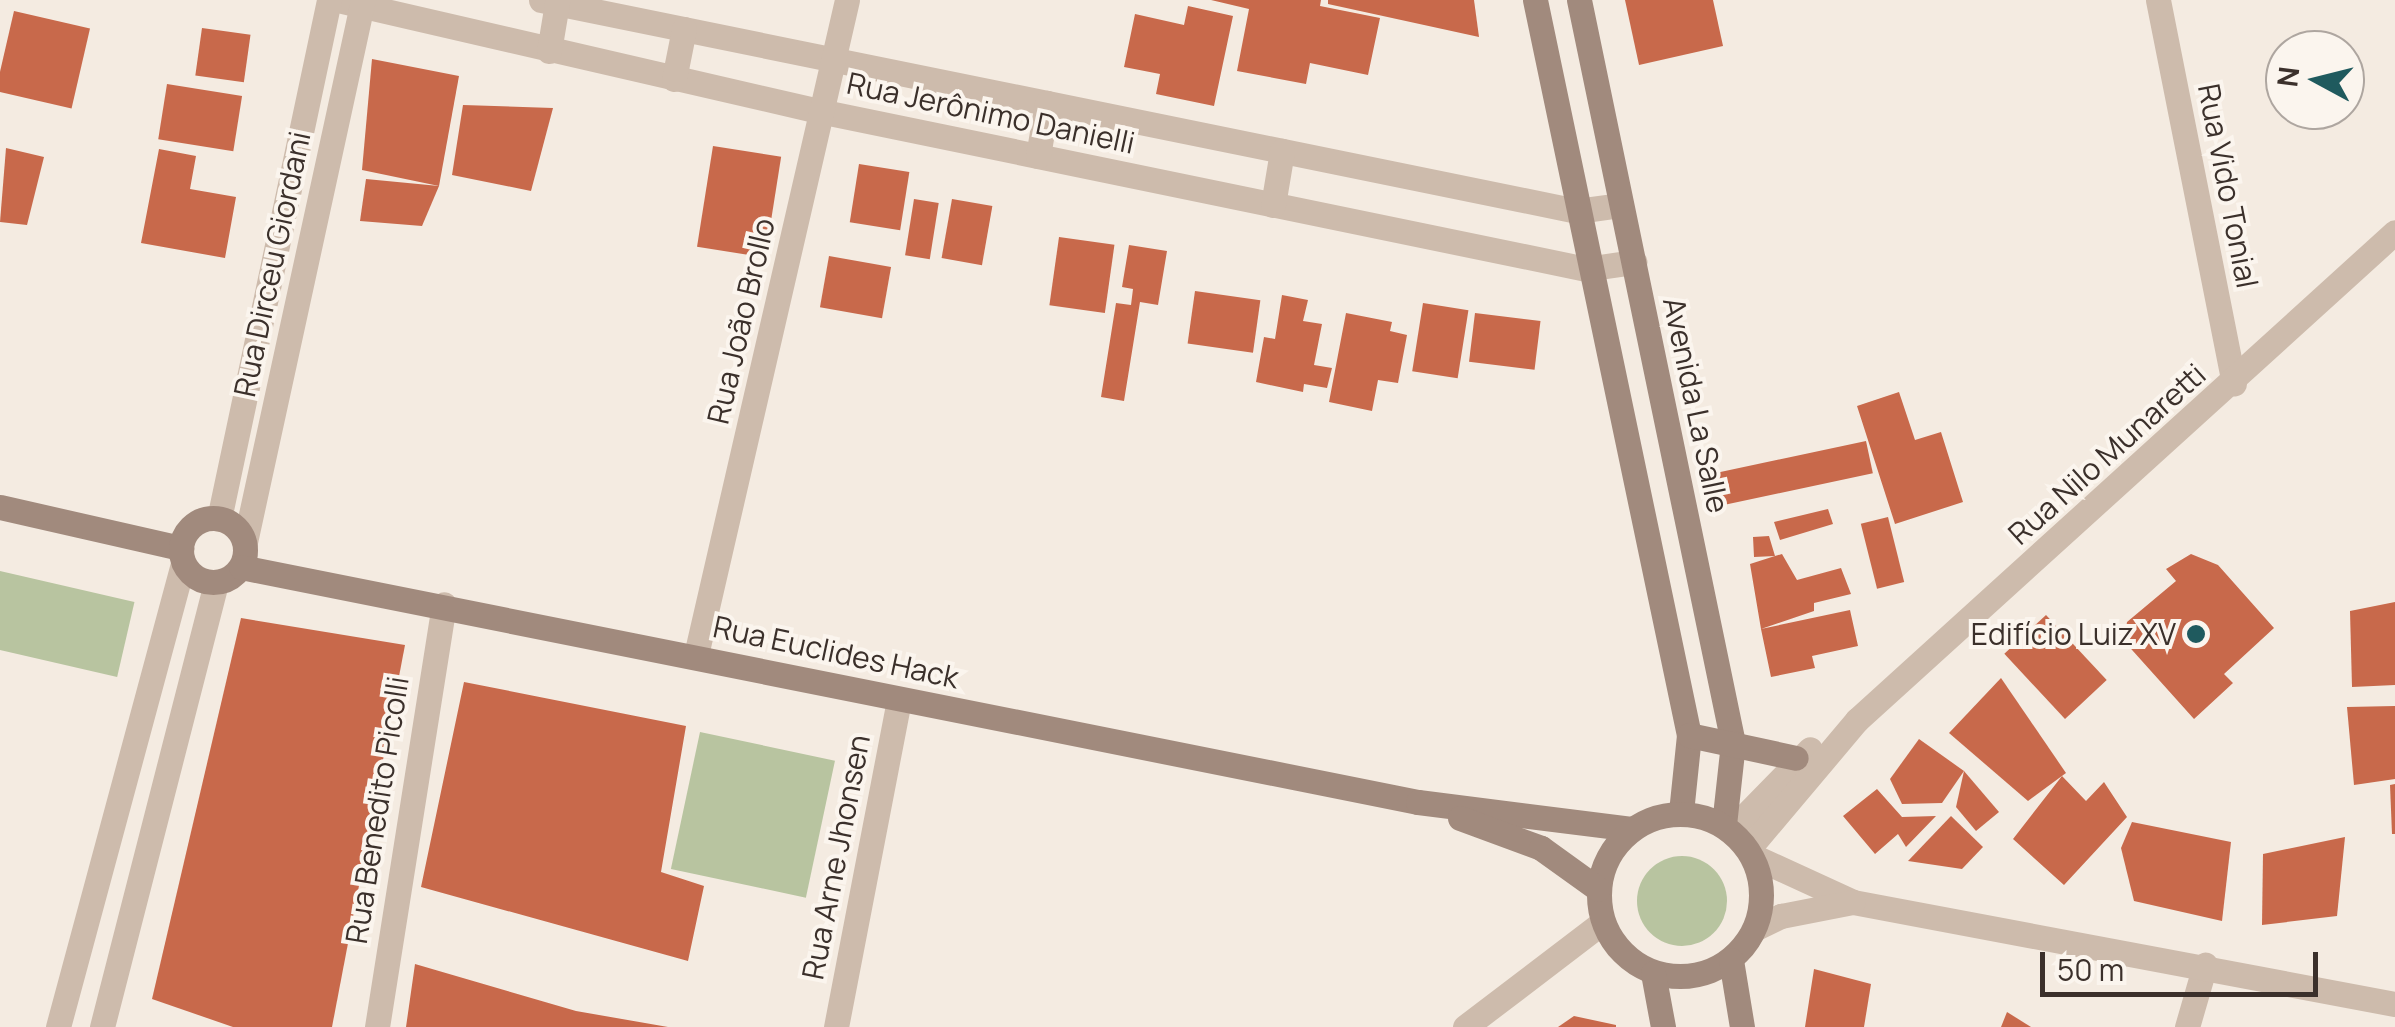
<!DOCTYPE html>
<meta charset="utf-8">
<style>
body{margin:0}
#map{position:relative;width:2395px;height:1027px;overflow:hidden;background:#f4ebe1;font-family:Manrope,sans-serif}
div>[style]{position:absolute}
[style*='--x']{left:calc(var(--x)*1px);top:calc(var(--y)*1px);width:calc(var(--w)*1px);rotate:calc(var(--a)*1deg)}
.green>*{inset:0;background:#b8c4a0;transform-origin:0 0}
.round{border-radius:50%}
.building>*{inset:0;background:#c8694b;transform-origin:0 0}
.minor>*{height:25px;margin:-12.5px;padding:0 12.5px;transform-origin:12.5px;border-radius:12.5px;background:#cdbbac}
.tertiary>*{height:25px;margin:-12.5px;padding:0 12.5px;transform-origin:12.5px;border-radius:12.5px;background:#cdbbac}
.secondary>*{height:25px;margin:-12.5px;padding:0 12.5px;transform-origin:12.5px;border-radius:12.5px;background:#a18a7d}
.secondary>.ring{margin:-12.5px;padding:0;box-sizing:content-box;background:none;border:25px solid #a18a7d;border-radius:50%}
.dots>*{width:28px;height:28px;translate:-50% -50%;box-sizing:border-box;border:5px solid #fbf5ee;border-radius:50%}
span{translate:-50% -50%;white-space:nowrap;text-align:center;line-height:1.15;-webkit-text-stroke:8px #fbf5ee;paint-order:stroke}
.street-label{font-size:30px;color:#3b302b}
.poi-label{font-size:30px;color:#3b302b}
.right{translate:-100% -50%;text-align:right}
.north{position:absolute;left:2265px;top:30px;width:100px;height:100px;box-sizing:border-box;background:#fbf5ee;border:2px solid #aea6a0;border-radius:50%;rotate:277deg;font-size:28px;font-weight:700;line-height:40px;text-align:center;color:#3b302b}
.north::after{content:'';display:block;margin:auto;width:35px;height:45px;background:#1f5a5e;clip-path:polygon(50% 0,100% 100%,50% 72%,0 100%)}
.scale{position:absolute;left:2040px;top:952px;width:278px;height:45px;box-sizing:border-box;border:5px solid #3b302b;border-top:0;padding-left:12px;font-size:30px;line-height:35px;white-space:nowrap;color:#3b302b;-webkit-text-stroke:8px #fbf5ee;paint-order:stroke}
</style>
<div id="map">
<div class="green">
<i style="left:0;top:571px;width:138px;height:77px;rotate:13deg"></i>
<i style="left:700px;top:732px;width:138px;height:140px;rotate:12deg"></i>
<i class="round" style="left:1637px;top:856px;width:90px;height:90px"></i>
</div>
<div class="building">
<i style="clip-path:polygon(1211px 0,1321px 0,1320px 6px,1380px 18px,1368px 75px,1310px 63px,1306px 84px,1237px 71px,1249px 9px)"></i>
<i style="clip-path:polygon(1328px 0,1474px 0,1479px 37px,1328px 4px)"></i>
<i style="clip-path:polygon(1625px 0,1713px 0,1723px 46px,1639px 65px)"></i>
<i style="clip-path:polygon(1188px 6px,1233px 16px,1214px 106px,1156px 94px,1160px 74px,1124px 67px,1135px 14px,1184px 25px)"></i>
<i style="left:14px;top:11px;width:78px;height:82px;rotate:13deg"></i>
<i style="left:202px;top:28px;width:49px;height:48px;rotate:8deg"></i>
<i style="clip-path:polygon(372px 59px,459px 76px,439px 186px,362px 170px)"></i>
<i style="left:167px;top:84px;width:76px;height:56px;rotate:9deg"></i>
<i style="clip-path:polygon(463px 105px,553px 108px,531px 191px,452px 175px)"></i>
<i style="left:713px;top:146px;width:69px;height:102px;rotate:9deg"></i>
<i style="clip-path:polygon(6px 148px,44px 157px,27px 225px,0 222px)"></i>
<i style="clip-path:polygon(159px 149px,196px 156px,190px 189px,236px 197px,225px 258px,141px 243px)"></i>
<i style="left:859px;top:164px;width:51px;height:59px;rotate:9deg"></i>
<i style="clip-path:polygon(366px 179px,439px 186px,422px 226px,360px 221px)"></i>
<i style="left:914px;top:199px;width:25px;height:57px;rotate:9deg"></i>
<i style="left:952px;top:199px;width:41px;height:60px;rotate:10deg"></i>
<i style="left:1059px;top:237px;width:56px;height:69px;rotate:8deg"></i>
<i style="clip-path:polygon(1129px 245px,1167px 251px,1158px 305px,1140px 302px,1124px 401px,1101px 397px,1116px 303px,1131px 305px,1133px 289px,1122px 287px)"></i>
<i style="left:829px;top:256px;width:63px;height:52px;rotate:10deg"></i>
<i style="left:1195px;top:291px;width:66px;height:53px;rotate:8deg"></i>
<i style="clip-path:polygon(1282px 295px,1308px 300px,1303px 321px,1322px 324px,1314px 365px,1332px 368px,1327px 388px,1304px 384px,1303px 392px,1256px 382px,1264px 337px,1275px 339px)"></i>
<i style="left:1423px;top:303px;width:46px;height:69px;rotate:9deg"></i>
<i style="clip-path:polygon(1346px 313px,1392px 322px,1390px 331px,1407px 335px,1398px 383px,1378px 380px,1372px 411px,1329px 402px)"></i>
<i style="left:1475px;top:313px;width:66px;height:49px;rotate:7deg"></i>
<i style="clip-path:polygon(1899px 392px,1915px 440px,1941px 432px,1963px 502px,1895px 524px,1857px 406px)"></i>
<i style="left:1866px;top:441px;width:33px;height:168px;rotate:78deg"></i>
<i style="clip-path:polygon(1828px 509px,1833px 524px,1780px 540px,1774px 522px)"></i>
<i style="left:1888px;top:517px;width:67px;height:28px;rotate:76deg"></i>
<i style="clip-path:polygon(1769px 536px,1775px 556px,1782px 554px,1797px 580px,1841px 568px,1851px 594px,1814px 603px,1814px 611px,1761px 629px,1850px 610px,1858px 646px,1812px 656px,1815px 668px,1771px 677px,1761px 629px,1750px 564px,1775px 556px,1754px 557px,1753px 537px)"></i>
<i style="clip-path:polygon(2191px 554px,2218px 565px,2274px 628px,2224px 674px,2233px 683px,2194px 719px,2124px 641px,2127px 622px,2176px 581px,2166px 569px)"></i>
<i style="clip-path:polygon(2395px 602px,2395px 685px,2352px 687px,2350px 611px)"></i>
<i style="left:2046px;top:615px;width:89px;height:57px;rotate:47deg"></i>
<i style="clip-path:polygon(241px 618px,405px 645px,332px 1027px,233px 1027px,152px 999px)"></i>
<i style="clip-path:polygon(2001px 678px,2066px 773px,2028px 801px,1949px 733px)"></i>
<i style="clip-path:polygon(464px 682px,686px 726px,661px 872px,704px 886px,688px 961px,421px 887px)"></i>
<i style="clip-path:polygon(2395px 706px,2395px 779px,2354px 785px,2347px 707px)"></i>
<i style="clip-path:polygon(1919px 739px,1964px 771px,1942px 803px,1902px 804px,1890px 779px)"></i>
<i style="clip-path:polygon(1964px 771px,1999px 812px,1976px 831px,1956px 807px)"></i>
<i style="clip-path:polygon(2062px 776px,2086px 801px,2104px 782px,2127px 817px,2064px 885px,2013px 839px)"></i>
<i style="clip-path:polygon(2395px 784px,2395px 834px,2392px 834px,2390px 785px)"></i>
<i style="clip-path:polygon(1877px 789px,1902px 817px,1936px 816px,1906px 847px,1898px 834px,1875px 854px,1843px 816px)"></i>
<i style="clip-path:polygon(1951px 816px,1983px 847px,1962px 869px,1908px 861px)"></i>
<i style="clip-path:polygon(2132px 822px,2231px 842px,2222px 921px,2134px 901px,2121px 848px)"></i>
<i style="clip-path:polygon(2345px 837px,2337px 916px,2262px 925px,2263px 854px)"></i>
<i style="clip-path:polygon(415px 964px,576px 1011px,668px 1027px,406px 1027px)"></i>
<i style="clip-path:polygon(1814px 969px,1871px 984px,1864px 1027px,1805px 1027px)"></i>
<i style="clip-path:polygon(2007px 1012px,2031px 1027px,2001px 1027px)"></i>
<i style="clip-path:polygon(1574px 1016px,1616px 1025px,1616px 1027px,1558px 1027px)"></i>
</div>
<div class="minor">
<i style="--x:338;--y:0;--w:499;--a:13"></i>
<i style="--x:824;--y:112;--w:778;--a:11.64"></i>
<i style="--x:1586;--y:269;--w:49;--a:-8.3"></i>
<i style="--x:541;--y:0;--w:1057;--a:11.51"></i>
<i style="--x:1577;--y:211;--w:43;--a:-7.9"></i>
<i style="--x:2158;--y:0;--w:391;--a:78.8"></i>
<i style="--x:549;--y:51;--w:49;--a:-80.5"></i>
<i style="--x:674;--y:79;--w:51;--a:-78.7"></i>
<i style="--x:1038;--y:156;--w:54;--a:-80.4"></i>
<i style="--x:1273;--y:205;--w:55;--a:-80.5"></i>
<i style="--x:219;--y:519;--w:531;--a:-78.03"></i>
<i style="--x:245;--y:542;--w:555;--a:-77.72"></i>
<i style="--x:696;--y:655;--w:672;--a:-77.02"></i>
<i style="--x:377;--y:1027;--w:428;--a:-81"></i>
<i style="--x:836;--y:1027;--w:334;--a:-79.1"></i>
<i style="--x:1465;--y:1027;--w:173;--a:-37.3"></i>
<i style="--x:2187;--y:1027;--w:65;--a:-73.8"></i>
</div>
<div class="tertiary">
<i style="--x:1731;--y:830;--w:113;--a:-45.7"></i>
<i style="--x:1750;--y:847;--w:166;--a:-49.9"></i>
<i style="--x:1857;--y:720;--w:726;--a:-42.21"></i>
<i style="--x:1753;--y:856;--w:110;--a:24.7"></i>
<i style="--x:1853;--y:902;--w:552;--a:10.66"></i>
<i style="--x:1756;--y:928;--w:28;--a:-26"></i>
<i style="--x:1781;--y:916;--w:73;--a:-11"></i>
<i style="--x:58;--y:1027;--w:481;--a:-74.9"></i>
<i style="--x:102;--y:1027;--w:458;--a:-75.6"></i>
</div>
<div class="secondary">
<i style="--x:1535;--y:0;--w:751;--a:78.17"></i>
<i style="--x:1689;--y:735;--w:78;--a:95.9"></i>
<i style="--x:1579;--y:0;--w:759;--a:78.29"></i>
<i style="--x:1733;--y:743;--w:82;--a:96.3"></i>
<i style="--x:0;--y:507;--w:186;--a:12.8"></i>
<i class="ring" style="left:181px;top:518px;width:39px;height:39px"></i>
<i style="--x:241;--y:567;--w:1200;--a:11.29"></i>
<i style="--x:1418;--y:802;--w:215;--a:7.2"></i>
<i style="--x:1689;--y:735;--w:109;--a:12.1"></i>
<i class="ring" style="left:1599px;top:814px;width:137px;height:137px"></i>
<i style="--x:1460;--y:818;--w:86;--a:20.3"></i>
<i style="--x:1541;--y:848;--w:70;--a:35.7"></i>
<i style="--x:1731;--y:960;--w:68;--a:80.7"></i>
<i style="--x:1653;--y:973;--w:55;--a:79.5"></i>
</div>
<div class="dots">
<i style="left:2196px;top:634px;background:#1f5a5e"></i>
</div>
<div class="street-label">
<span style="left:991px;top:113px;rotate:12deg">Rua Jerônimo Danielli</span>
<span style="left:2228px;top:186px;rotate:79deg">Rua Vido Tonial</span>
<span style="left:272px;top:264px;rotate:-78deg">Rua Dirceu Giordani</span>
<span style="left:741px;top:321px;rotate:-77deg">Rua João Brollo</span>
<span style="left:1696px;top:405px;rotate:78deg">Avenida La Salle</span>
<span style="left:2107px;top:454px;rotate:-42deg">Rua Nilo Munaretti</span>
<span style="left:836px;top:652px;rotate:12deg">Rua Euclides Hack</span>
<span style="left:377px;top:810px;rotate:-81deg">Rua Benedito Picolli</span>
<span style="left:836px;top:857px;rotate:-79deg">Rua Arne Jhonsen</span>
</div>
<div class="poi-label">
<span class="right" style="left:2176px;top:634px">Edifício Luiz XV</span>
</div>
<div class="north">N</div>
<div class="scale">50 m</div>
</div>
